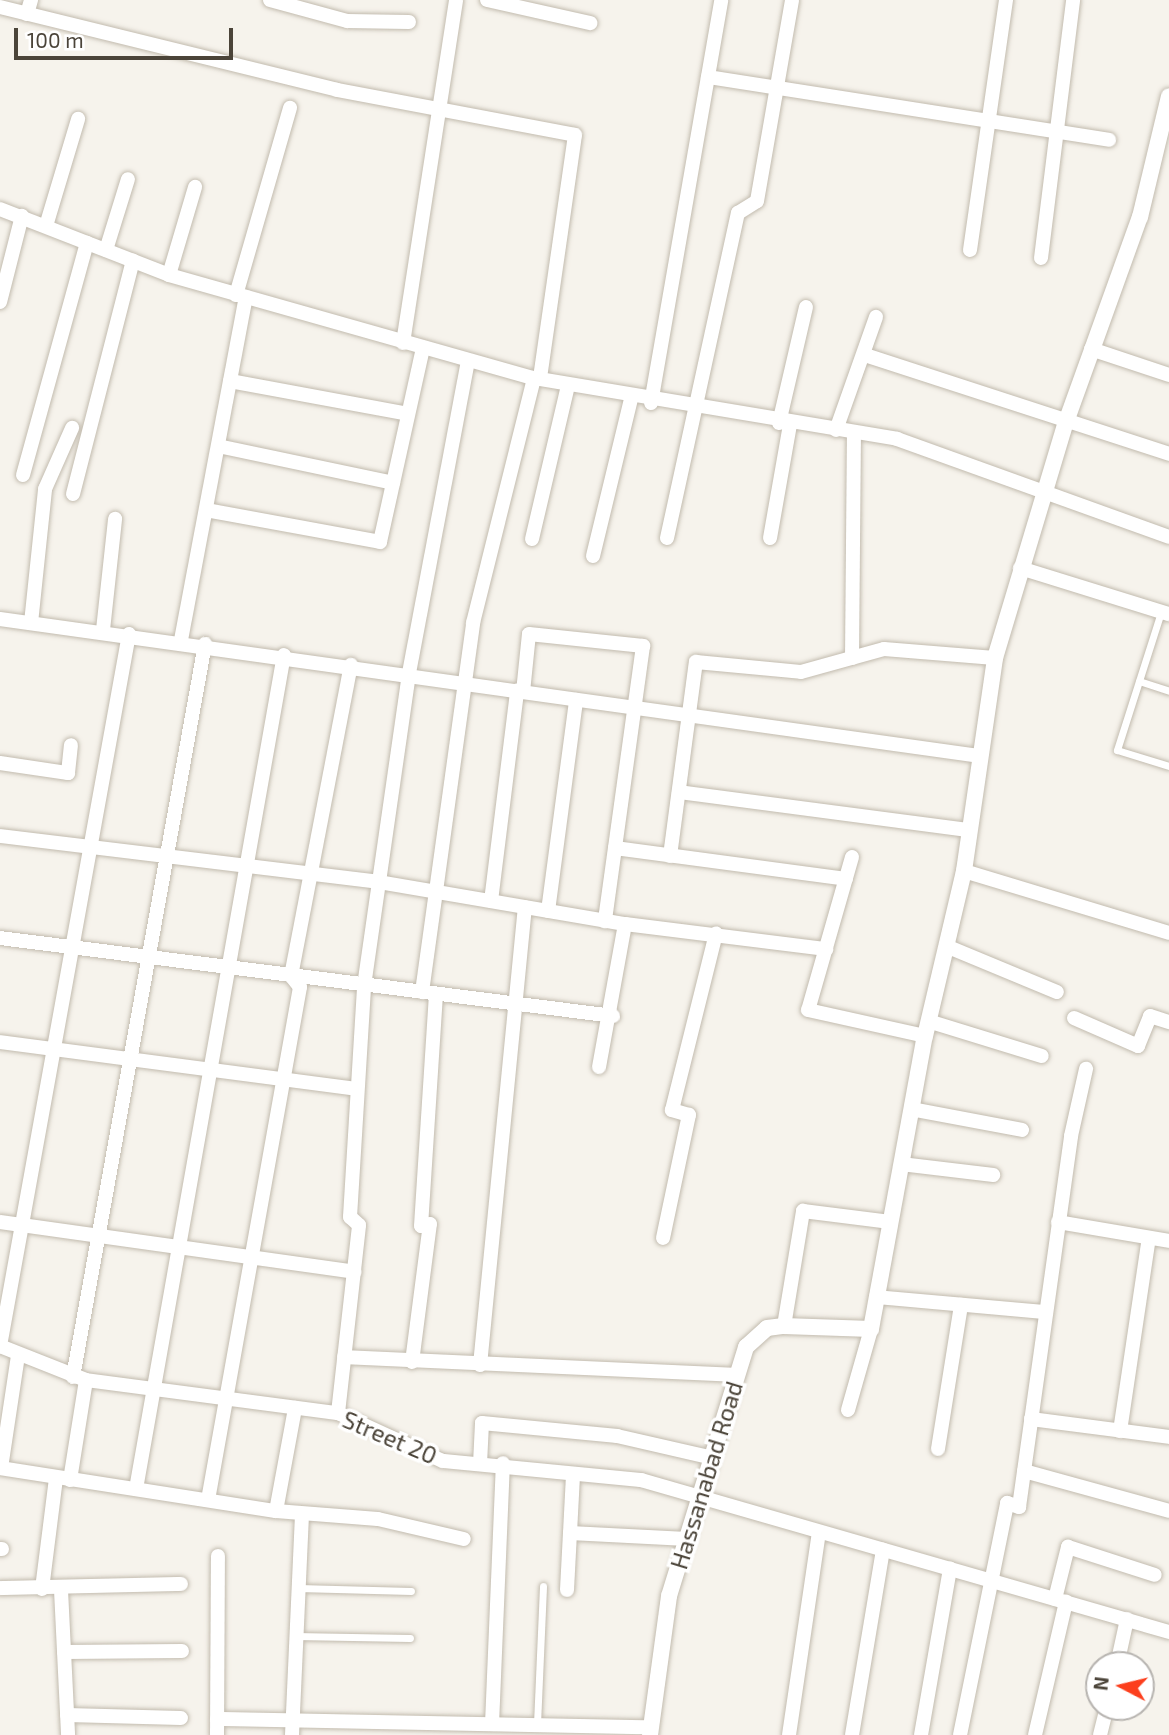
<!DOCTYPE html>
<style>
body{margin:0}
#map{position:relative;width:1169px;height:1735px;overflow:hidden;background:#f6f3ec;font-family:"Exo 2",sans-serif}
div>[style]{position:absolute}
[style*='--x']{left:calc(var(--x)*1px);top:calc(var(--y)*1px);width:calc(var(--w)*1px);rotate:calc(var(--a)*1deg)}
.roads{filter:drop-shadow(0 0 2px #c2bbae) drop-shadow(0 0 2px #c2bbae)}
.service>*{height:7px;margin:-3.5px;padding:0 3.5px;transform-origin:3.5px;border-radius:3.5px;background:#fff}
.minor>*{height:14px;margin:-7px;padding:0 7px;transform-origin:7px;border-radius:7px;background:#fff}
.tertiary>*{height:16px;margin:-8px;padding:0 8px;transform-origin:8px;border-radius:8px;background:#fff}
span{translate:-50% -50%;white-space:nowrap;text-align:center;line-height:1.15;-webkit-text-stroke:7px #fff;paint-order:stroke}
.street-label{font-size:24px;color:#4b4439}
.north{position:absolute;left:1085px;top:1651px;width:70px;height:70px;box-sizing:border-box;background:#fff;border:2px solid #b7b4b0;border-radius:50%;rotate:277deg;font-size:19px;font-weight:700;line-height:28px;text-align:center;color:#4b4439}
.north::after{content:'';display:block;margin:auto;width:24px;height:32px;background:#fc3f1d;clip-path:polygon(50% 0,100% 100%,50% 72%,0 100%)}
.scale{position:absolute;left:14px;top:28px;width:219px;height:32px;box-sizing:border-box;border:4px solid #4b4439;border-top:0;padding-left:9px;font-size:21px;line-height:24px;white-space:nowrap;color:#4b4439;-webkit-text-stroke:5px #fff;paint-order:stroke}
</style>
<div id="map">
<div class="roads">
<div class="service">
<i style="--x:1161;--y:612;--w:145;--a:107.7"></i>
<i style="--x:1117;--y:750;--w:54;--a:17.1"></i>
<i style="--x:1139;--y:681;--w:32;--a:18"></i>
<i style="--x:298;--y:1588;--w:113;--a:1.5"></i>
<i style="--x:294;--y:1636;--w:116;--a:1"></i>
<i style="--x:537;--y:1724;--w:138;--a:-87.5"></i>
</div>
<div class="minor">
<i style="--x:270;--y:0;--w:80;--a:15.3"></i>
<i style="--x:347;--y:21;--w:62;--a:0.9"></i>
<i style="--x:487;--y:0;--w:106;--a:12.6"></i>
<i style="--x:0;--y:7;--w:347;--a:13.8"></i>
<i style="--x:337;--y:90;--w:242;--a:10.7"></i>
<i style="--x:575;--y:135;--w:246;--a:98.2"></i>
<i style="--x:27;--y:14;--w:15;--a:-74"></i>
<i style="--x:708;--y:77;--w:406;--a:8.9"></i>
<i style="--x:0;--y:209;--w:181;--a:21.3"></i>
<i style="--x:169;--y:275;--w:379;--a:15.8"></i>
<i style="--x:534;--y:378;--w:368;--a:9.5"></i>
<i style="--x:897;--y:439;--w:289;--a:19.8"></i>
<i style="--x:46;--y:226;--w:112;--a:-73.3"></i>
<i style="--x:106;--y:250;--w:74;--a:-72.8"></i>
<i style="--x:970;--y:250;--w:253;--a:-81.8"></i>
<i style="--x:1041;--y:258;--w:260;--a:-82.9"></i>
<i style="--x:169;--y:275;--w:92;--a:-73.5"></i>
<i style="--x:236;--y:295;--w:195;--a:-73.9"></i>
<i style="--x:0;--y:302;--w:89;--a:-75.7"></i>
<i style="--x:403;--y:343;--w:347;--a:-81.2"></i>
<i style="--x:1091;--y:349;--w:82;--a:18.4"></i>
<i style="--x:865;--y:355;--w:320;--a:18"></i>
<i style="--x:230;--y:381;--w:181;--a:10.5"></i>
<i style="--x:651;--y:403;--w:409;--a:-80.1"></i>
<i style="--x:779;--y:423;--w:119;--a:-76.9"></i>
<i style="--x:836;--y:430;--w:120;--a:-70.5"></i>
<i style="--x:218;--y:446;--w:179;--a:11.9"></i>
<i style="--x:23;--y:475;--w:241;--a:-74.6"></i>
<i style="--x:73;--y:494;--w:241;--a:-75.6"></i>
<i style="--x:206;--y:510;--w:177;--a:10.4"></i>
<i style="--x:380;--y:542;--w:199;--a:-77.5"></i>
<i style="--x:667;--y:538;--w:333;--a:-77.7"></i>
<i style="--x:738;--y:213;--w:22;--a:-32"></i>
<i style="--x:757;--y:201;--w:204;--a:-80.1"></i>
<i style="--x:770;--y:538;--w:115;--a:-80"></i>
<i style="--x:532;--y:539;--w:157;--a:-76.8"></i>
<i style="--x:593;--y:556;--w:162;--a:-76.4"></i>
<i style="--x:1020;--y:568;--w:156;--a:17.2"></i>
<i style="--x:0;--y:619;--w:990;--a:7.96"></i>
<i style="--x:31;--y:623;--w:135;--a:-84"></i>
<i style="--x:45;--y:489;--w:67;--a:-66.1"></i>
<i style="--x:103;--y:630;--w:112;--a:-83.8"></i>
<i style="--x:129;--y:634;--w:724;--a:100.27"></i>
<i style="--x:0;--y:1346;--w:92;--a:21.6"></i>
<i style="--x:86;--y:1380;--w:254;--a:7.5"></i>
<i style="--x:338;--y:1413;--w:115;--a:24.6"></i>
<i style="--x:443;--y:1461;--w:199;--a:5.5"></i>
<i style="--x:641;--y:1480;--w:549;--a:16.06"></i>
<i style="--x:181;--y:640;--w:349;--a:-79.3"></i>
<i style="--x:852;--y:658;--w:226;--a:-89.5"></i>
<i style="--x:523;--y:692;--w:58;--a:-84.1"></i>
<i style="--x:529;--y:634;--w:115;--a:6"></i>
<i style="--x:643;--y:646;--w:278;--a:97.9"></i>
<i style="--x:0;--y:763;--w:69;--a:8.4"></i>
<i style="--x:68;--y:773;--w:28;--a:-84"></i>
<i style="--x:679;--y:792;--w:292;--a:7.5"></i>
<i style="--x:0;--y:836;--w:382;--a:6.9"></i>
<i style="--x:379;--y:882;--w:250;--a:9.7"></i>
<i style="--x:625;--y:924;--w:203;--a:7.1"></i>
<i style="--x:615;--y:848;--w:233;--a:7.6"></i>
<i style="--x:670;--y:856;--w:196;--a:-82.4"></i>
<i style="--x:696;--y:662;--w:105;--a:5.4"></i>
<i style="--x:801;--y:672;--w:86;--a:-15.5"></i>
<i style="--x:884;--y:649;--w:111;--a:4.6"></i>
<i style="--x:852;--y:857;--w:159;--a:106"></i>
<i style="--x:808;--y:1010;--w:120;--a:12.5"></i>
<i style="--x:964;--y:871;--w:214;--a:16.8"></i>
<i style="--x:491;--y:901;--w:212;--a:-82.9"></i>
<i style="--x:548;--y:911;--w:213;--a:-82.4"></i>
<i style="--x:0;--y:938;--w:618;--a:7.25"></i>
<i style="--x:946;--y:946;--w:120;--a:22.5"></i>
<i style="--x:422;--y:992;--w:373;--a:-82.1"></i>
<i style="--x:473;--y:623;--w:252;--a:-76"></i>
<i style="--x:1074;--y:1018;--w:70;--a:23.6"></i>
<i style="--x:1138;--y:1046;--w:32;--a:-68"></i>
<i style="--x:1150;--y:1016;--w:20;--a:18"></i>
<i style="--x:928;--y:1021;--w:119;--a:17.1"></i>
<i style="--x:0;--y:1042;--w:360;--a:7.5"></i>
<i style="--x:599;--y:1067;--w:145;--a:-79.7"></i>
<i style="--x:911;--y:1109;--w:113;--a:10.7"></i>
<i style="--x:901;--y:1164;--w:93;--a:6.8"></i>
<i style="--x:0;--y:1222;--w:358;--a:8"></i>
<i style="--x:1058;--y:1222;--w:113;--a:9.7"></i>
<i style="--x:663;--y:1238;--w:126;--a:-78.1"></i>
<i style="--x:689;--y:1115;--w:18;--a:-164"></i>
<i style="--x:672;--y:1110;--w:182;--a:-76"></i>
<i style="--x:876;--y:1297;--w:170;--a:5.1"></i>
<i style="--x:784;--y:1326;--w:117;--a:-80.6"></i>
<i style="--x:803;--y:1211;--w:88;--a:7.2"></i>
<i style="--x:344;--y:1357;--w:393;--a:2.6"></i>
<i style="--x:412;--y:1362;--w:139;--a:-82.6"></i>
<i style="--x:430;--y:1224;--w:9;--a:167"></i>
<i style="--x:421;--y:1226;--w:232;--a:-86.3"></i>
<i style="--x:480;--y:1365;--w:460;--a:-84.4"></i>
<i style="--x:73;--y:1377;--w:745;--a:-79.79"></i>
<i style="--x:848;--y:1410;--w:84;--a:-74.1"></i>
<i style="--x:338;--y:1413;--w:189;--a:-83.6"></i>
<i style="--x:359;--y:1225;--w:12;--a:-138"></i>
<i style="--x:350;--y:1217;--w:231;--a:-86.5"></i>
<i style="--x:364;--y:986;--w:316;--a:-81.8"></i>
<i style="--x:409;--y:673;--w:318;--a:-79.3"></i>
<i style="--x:1031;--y:1419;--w:139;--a:7.4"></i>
<i style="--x:1120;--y:1431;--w:195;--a:-81.5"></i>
<i style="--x:938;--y:1449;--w:146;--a:-80.9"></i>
<i style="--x:480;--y:1464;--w:41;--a:-87.2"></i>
<i style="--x:482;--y:1423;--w:136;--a:5.5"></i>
<i style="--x:617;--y:1436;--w:98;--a:12.9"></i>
<i style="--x:0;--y:1468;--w:279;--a:8.9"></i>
<i style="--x:276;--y:1511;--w:102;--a:4.5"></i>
<i style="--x:378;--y:1519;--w:88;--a:13.1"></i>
<i style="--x:1;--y:1468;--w:114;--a:-81.4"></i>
<i style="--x:1024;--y:1471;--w:150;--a:15.4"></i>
<i style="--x:70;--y:1480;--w:101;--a:-80.9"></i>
<i style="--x:136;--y:1489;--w:847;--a:-79.94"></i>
<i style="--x:208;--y:1500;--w:521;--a:-79.83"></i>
<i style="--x:300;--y:987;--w:14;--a:-129"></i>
<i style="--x:291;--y:976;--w:317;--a:-79.1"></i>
<i style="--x:276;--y:1511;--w:105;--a:-79.5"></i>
<i style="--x:570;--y:1533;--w:117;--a:2.9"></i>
<i style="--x:0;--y:1549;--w:2;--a:0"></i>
<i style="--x:0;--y:1588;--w:181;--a:-1.3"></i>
<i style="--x:42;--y:1589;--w:112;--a:-82.8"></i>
<i style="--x:61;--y:1590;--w:145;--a:87.2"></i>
<i style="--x:567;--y:1590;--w:116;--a:-87"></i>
<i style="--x:1055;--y:1599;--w:54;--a:-76"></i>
<i style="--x:1068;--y:1547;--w:91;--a:17.8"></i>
<i style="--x:64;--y:1652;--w:118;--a:-0.5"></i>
<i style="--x:1117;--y:1665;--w:47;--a:-77.7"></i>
<i style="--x:67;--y:1715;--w:114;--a:1.5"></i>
<i style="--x:217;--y:1719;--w:433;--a:1.1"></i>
<i style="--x:492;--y:1724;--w:261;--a:-87.6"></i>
<i style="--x:217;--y:1735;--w:179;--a:-89.7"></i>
<i style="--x:292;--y:1735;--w:221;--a:-87.4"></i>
<i style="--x:789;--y:1735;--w:204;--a:-81.6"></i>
<i style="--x:852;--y:1735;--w:188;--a:-80.5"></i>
<i style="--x:921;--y:1735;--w:169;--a:-80.1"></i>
<i style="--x:960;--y:1735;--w:237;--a:-78.5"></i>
<i style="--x:1007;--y:1503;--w:13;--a:18"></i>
<i style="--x:1019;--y:1507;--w:375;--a:-82"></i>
<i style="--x:1071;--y:1136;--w:69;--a:-77.4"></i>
<i style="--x:1035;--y:1735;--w:137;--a:-76.9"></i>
<i style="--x:1100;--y:1735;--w:29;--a:-76"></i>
</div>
<div class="tertiary">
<i style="--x:650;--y:1735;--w:140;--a:-82.2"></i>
<i style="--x:669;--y:1596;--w:261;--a:-72.8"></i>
<i style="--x:746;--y:1347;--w:28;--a:-42"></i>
<i style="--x:767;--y:1328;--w:17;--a:-7"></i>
<i style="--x:784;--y:1326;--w:87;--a:2"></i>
<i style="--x:871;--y:1329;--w:298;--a:-79.6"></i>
<i style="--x:925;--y:1036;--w:170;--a:-76.7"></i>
<i style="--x:964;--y:871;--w:215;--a:-81.7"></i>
<i style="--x:995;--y:658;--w:246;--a:-73.3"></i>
<i style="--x:1066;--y:422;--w:218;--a:-70.2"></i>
<i style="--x:1140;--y:217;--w:124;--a:-76.5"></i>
</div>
</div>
<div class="street-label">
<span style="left:390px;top:1437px;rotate:23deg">Street 20</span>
<span style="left:706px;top:1475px;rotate:-73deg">Hassanabad Road</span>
</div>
<div class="north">N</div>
<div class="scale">100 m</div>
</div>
